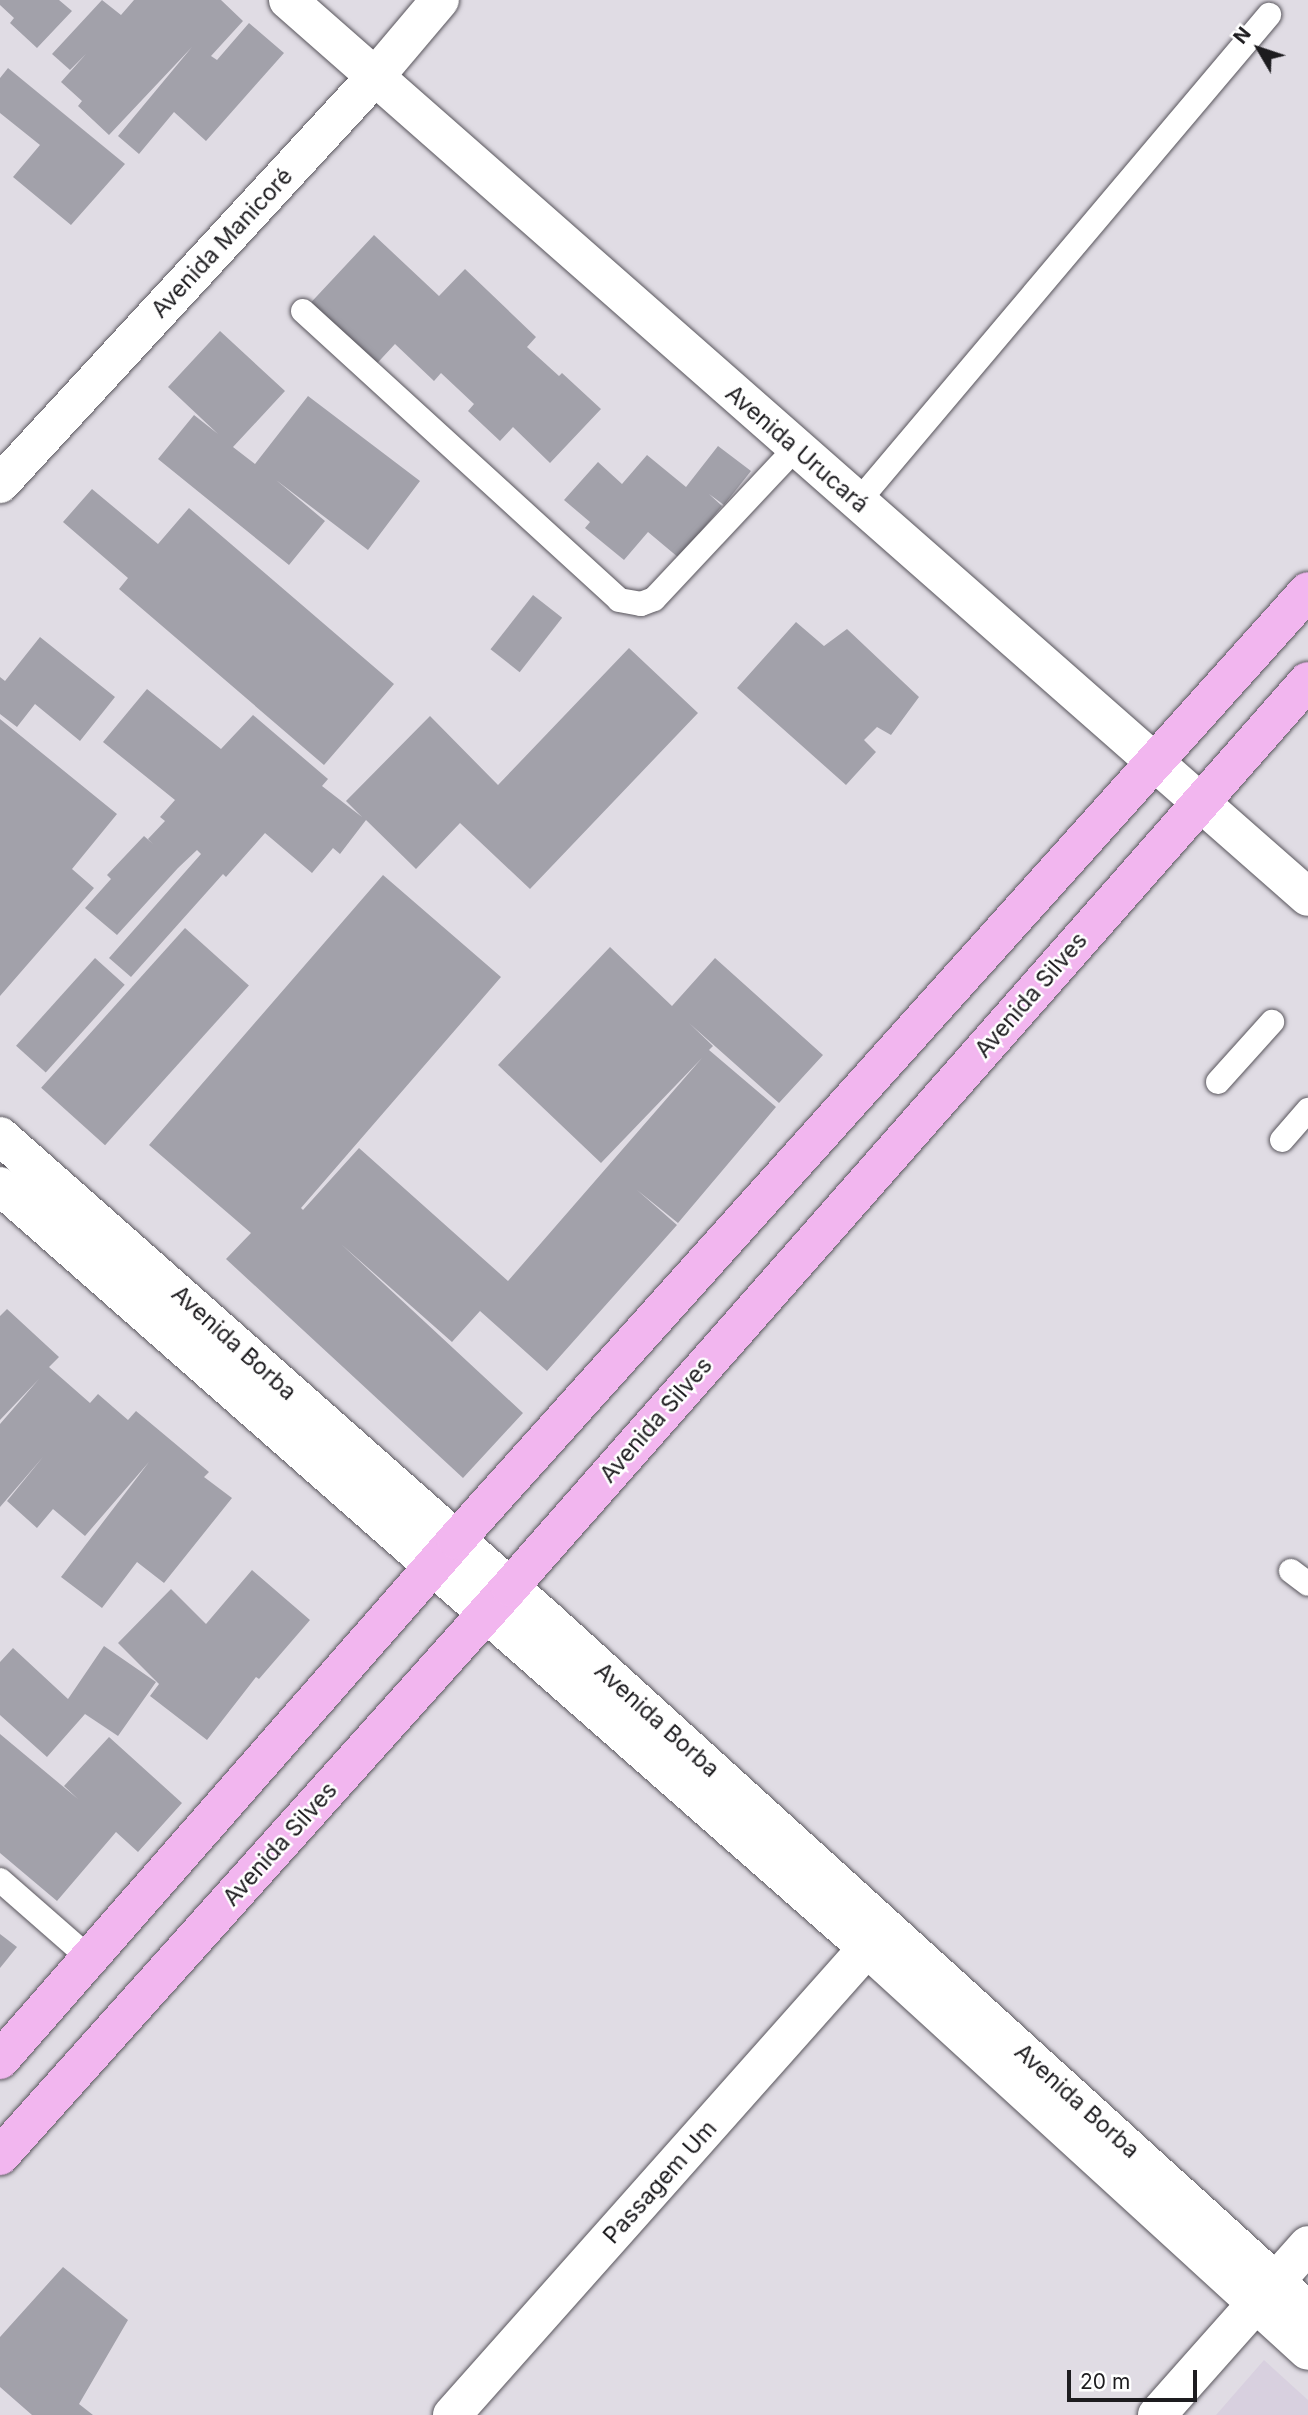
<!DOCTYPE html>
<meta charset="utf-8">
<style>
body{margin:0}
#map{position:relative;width:1308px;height:2415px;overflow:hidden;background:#e0dce4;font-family:Inter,sans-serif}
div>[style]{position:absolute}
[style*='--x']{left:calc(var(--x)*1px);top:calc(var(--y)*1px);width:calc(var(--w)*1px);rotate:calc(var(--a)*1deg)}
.built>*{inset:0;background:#d8d0df}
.building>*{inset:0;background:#a2a1aa;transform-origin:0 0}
.roads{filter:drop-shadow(0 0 2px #58555c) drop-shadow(0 0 2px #58555c)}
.service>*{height:24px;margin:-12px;padding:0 12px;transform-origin:12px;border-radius:12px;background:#fff}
.minor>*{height:38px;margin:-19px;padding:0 19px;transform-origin:19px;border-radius:19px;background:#fff}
.primary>*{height:38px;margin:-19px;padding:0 19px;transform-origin:19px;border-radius:19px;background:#f2b6ef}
span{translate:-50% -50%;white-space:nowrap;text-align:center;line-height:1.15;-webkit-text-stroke:5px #fff;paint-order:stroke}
.street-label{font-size:23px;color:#1d1c1f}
.north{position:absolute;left:1224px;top:14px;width:70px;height:70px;-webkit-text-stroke:5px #fff;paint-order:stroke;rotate:309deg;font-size:19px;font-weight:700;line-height:28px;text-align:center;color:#1d1c1f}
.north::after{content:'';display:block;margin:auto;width:24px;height:32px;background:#1d1c1f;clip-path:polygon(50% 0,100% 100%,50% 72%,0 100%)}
.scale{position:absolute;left:1067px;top:2370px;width:130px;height:32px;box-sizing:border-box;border:4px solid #1d1c1f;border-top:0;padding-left:9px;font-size:21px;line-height:24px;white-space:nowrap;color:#1d1c1f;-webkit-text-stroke:5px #fff;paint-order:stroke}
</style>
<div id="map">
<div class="built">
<i style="clip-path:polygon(1264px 2360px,1308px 2400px,1308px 2415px,1216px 2415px)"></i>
</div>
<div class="building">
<i style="clip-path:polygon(0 0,59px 0,72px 11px,37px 48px,10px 23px,14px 18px,0 5px)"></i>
<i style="clip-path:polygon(102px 0,121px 15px,134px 0,221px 0,243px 21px,211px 56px,217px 60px,249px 23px,284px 53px,206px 141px,174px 112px,139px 154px,118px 136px,192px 47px,109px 135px,78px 106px,82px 101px,61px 82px,86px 54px,70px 70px,52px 54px)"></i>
<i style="clip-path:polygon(8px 68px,125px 164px,71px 225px,13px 177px,40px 145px,0 113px,0 78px)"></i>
<i style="clip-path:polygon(374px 235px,439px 296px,465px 269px,536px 337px,527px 347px,559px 376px,562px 373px,601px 409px,550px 463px,513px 427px,500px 441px,468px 411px,474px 404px,441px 373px,434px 381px,395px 344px,369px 372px,303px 311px)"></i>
<i style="clip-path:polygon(220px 331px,285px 391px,233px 447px,255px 464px,308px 396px,420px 481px,368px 550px,276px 480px,325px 521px,289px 565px,158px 459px,194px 415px,218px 434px,168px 387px)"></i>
<i style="clip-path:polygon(718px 446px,751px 471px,724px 505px,709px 494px,722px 506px,679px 558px,648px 532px,624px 560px,585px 528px,590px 522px,564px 500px,598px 462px,622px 484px,647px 455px,686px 487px)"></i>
<i style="clip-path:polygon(92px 489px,158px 544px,189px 508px,394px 684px,324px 765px,119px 589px,128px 578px,63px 522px)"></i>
<i style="left:533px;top:595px;width:37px;height:69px;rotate:38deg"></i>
<i style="clip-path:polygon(796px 622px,824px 646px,847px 629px,919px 697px,891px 735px,877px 727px,864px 740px,876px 752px,846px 785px,737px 688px)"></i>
<i style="clip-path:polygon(40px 637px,115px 697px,80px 741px,35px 704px,17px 727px,0 714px,0 677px,5px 681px)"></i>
<i style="clip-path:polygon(629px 648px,698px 713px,530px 889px,460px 823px,416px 869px,366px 820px,340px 854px,333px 848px,312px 873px,265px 833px,226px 877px,223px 874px,131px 977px,109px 958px,201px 854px,197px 850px,178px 868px,117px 935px,85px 908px,111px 879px,107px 875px,144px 836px,153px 844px,148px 839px,165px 821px,160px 817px,175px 800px,103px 742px,147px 689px,221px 749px,253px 715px,328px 779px,322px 786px,362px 817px,346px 801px,430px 716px,498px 785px)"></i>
<i style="clip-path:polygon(0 719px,117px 814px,72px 869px,94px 888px,0 996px)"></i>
<i style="clip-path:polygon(383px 875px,501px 977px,301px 1208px,303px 1210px,359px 1148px,508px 1281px,702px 1058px,601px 1163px,498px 1065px,610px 947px,672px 1006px,715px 958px,823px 1055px,779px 1103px,689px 1023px,713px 1046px,709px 1050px,776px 1107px,678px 1223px,637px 1190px,677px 1225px,547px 1371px,480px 1311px,452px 1342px,341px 1244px,523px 1413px,463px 1478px,226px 1259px,251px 1233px,149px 1145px)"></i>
<i style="left:185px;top:928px;width:86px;height:215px;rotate:42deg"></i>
<i style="left:95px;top:958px;width:40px;height:118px;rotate:42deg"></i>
<i style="clip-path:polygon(7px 1309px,59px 1357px,49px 1367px,90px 1403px,98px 1394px,128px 1420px,136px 1411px,209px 1472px,204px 1477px,232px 1498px,164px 1583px,137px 1562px,102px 1608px,61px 1577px,149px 1462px,85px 1536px,53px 1509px,37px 1528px,7px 1501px,43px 1457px,0 1507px,0 1424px,39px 1379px,0 1420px,0 1316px)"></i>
<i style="clip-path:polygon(252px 1570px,310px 1620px,259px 1679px,256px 1677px,207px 1740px,150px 1696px,159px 1684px,118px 1643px,171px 1589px,206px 1624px)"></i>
<i style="clip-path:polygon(104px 1646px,156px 1682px,118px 1736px,85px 1714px,47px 1757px,0 1715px,0 1662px,13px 1648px,68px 1699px)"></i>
<i style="clip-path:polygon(0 1734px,78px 1799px,64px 1786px,109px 1737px,182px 1803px,138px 1852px,116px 1832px,57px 1901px,0 1853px)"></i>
<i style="clip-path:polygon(0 1934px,17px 1947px,0 1968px)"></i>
<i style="clip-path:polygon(63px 2267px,128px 2320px,79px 2404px,93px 2415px,32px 2415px,0 2387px,0 2337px)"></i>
</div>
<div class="roads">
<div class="service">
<i style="--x:303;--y:311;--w:428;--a:42.4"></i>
<i style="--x:619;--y:600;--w:22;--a:10"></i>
<i style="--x:641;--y:604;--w:14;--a:-21"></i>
<i style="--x:654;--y:599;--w:207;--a:-46.8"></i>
<i style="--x:857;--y:503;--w:639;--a:-49.83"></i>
<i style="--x:1218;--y:1082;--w:81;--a:-48"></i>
<i style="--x:1282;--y:1140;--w:40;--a:-49"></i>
<i style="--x:1291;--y:1571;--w:21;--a:37"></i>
<i style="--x:0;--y:1880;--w:118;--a:41.2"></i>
</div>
<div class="minor">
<i style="--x:288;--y:0;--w:1358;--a:41.33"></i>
<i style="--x:0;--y:484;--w:552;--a:-47.35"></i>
<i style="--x:374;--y:78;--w:102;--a:-49.8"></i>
<i style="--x:0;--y:1136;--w:728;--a:41.49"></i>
<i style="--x:545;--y:1618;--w:1031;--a:42.25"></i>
<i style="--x:0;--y:1186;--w:1154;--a:41.31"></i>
<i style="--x:867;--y:1948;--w:597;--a:42.42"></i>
<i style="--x:452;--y:2415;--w:625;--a:-48.37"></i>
<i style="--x:1157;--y:2415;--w:227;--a:-48.4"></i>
</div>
<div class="primary">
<i style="--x:0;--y:2060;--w:692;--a:-48.75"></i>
<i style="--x:456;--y:1540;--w:1275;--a:-48.08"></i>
<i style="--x:0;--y:2156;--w:764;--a:-48.13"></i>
<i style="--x:510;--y:1587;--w:1207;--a:-48.63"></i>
</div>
</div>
<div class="street-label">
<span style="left:222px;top:243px;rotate:-47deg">Avenida Manicoré</span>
<span style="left:797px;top:449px;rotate:41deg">Avenida Urucará</span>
<span style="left:1031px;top:995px;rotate:-49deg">Avenida Silves</span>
<span style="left:234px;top:1343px;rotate:42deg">Avenida Borba</span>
<span style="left:656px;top:1420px;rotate:-49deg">Avenida Silves</span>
<span style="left:657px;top:1720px;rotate:42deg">Avenida Borba</span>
<span style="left:280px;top:1844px;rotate:-48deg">Avenida Silves</span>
<span style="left:1077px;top:2101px;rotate:42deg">Avenida Borba</span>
<span style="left:660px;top:2182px;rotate:-48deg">Passagem Um</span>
</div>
<div class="north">N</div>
<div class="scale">20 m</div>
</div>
